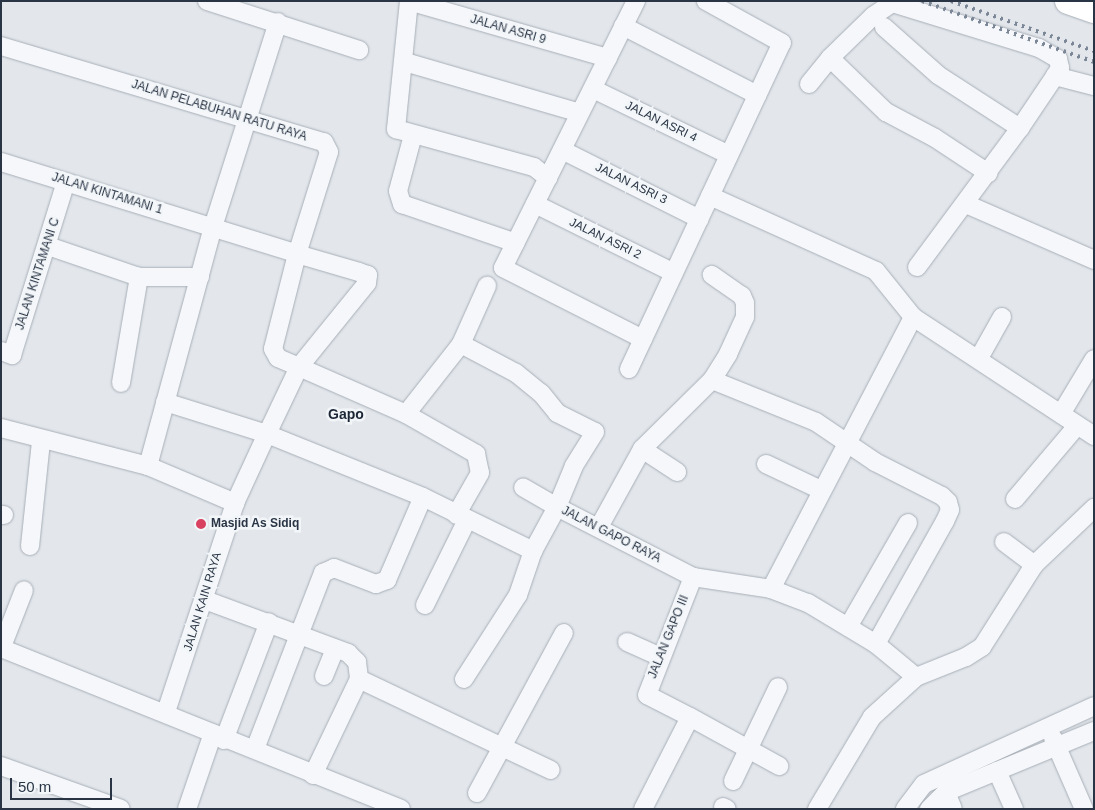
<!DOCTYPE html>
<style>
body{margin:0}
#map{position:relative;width:1095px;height:810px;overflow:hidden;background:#e3e7ec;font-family:Arial,sans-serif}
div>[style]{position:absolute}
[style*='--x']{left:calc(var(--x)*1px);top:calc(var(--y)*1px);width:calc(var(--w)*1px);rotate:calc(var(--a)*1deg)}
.roads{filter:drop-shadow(0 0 1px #a7aeb7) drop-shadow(0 0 1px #a7aeb7)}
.minor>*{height:18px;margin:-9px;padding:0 9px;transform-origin:9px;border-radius:9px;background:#f6f7fa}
.highway>*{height:26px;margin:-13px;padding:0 13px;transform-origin:13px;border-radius:13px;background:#fff}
.rail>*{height:4px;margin-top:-2px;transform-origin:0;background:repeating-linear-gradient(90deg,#7b8797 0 2.5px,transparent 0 7.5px)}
.dots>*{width:14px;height:14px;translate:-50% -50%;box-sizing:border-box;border:2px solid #f3f6f9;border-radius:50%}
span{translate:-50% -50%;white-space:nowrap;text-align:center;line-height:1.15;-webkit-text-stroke:5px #f3f6f9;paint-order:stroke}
.street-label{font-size:12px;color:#293545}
.poi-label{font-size:12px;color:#293545;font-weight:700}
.left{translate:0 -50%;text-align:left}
.neighbourhood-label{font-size:14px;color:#1b2636;font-weight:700}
.frame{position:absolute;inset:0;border:2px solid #293545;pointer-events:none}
.scale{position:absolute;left:10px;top:778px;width:102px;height:22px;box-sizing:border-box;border:2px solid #293545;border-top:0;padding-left:6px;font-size:15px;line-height:18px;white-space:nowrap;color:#293545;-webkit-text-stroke:4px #f3f6f9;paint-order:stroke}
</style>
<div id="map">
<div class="roads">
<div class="minor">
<i style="--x:207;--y:1;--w:160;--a:17.9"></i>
<i style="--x:409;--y:1;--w:129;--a:95.8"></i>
<i style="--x:396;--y:129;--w:143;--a:15.4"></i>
<i style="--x:534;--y:167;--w:18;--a:38"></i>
<i style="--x:409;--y:1;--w:207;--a:16"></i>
<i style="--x:636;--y:1;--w:298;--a:116.5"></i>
<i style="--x:503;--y:268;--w:157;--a:26.9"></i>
<i style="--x:623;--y:26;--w:151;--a:27.2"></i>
<i style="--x:884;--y:27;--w:72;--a:41.6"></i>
<i style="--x:938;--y:75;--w:98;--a:32.9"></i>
<i style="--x:1;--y:46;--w:337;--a:16.6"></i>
<i style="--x:324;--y:142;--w:11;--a:63"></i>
<i style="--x:329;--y:152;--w:107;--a:107.4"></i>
<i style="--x:297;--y:254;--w:98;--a:104.2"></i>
<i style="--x:273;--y:349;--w:10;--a:61"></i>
<i style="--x:278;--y:358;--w:23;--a:23"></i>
<i style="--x:299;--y:367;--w:108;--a:-51"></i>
<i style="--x:367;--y:283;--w:8;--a:-83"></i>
<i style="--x:368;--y:275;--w:9;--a:-162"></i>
<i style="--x:359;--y:272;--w:65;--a:-163.8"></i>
<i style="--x:297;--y:254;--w:2;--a:-153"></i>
<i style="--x:295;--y:253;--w:308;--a:-162.8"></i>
<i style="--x:830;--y:58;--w:78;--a:44"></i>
<i style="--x:886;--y:112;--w:55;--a:28"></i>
<i style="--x:935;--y:138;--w:64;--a:33.4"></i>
<i style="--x:405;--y:62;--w:182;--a:16.2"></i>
<i style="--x:1055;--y:76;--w:40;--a:14.4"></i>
<i style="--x:809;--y:84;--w:33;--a:-51"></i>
<i style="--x:830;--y:58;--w:60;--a:-44.3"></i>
<i style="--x:873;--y:16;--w:23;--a:-34"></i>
<i style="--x:892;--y:3;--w:154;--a:17"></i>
<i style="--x:1039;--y:48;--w:22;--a:30"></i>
<i style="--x:1058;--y:59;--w:9;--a:77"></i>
<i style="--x:1060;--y:68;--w:9;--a:122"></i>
<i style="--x:1055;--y:76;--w:63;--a:123.9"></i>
<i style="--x:1020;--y:128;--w:173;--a:126.5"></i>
<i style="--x:593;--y:89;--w:151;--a:25.9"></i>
<i style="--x:413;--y:135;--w:58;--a:105"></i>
<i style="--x:398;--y:191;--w:14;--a:73"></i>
<i style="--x:402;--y:204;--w:120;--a:18.9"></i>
<i style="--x:562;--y:150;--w:154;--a:26.6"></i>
<i style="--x:710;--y:196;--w:182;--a:24.3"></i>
<i style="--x:876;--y:271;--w:59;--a:51.2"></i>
<i style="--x:913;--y:317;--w:217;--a:33.3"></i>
<i style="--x:535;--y:204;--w:155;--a:26.4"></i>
<i style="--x:966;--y:204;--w:140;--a:23.6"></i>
<i style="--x:48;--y:246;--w:96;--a:18.8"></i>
<i style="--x:139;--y:277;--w:61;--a:0"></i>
<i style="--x:461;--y:344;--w:62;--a:27.8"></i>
<i style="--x:516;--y:373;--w:32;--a:39"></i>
<i style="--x:541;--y:393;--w:26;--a:51"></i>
<i style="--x:557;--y:413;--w:42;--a:26.6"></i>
<i style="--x:595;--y:432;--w:40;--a:122"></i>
<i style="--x:574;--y:466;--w:44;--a:112.5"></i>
<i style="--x:557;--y:507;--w:39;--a:-150"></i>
<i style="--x:1;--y:351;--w:12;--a:20"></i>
<i style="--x:12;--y:355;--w:181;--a:-72.7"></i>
<i style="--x:979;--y:358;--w:47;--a:-60.7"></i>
<i style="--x:629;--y:369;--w:360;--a:-64.9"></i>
<i style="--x:782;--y:43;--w:87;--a:-151.1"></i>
<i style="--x:712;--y:380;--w:112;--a:22"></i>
<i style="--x:816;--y:422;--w:71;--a:34.1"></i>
<i style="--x:875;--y:462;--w:75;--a:26.9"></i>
<i style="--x:942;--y:496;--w:8;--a:45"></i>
<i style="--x:948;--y:502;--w:8;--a:76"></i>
<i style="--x:950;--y:510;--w:12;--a:114"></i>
<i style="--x:945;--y:521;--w:141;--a:119.3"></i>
<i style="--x:121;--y:383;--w:108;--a:-80.4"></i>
<i style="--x:165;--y:402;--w:107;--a:17.4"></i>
<i style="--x:267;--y:434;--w:168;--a:22"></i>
<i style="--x:423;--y:497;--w:123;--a:26.1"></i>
<i style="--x:533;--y:551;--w:50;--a:-61.4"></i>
<i style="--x:557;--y:507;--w:153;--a:27.2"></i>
<i style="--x:693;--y:577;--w:79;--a:8.7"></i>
<i style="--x:771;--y:589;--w:40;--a:21"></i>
<i style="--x:808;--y:603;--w:79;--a:31.1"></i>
<i style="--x:876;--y:644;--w:52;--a:39.5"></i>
<i style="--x:406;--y:414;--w:81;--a:29.7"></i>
<i style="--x:476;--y:454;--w:19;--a:78"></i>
<i style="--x:480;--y:473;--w:48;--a:119.7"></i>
<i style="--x:1061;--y:414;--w:64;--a:-59"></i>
<i style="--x:1;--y:428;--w:152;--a:14.5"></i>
<i style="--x:148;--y:466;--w:95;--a:23"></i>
<i style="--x:267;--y:434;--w:74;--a:-64.5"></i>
<i style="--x:299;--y:367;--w:117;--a:23.7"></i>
<i style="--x:406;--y:414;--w:89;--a:-51.8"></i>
<i style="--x:461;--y:344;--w:64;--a:-65.9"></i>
<i style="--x:642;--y:449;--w:42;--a:33.3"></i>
<i style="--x:766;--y:464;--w:61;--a:25.3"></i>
<i style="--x:148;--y:466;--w:248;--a:-74.8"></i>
<i style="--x:213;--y:227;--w:215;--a:-72.4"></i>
<i style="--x:1015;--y:499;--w:96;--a:-49.7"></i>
<i style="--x:1;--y:515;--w:3;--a:0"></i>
<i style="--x:599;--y:527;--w:89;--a:-61.1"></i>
<i style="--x:642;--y:449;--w:98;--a:-44.6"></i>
<i style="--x:712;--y:380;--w:31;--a:-58"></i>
<i style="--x:728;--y:354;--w:41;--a:-65.3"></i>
<i style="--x:745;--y:317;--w:14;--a:-90"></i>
<i style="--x:745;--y:303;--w:8;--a:-113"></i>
<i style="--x:742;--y:296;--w:37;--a:-145"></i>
<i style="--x:1004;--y:542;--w:38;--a:37"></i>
<i style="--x:30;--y:546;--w:106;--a:-84"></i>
<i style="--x:771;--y:589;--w:307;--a:-62.4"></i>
<i style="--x:205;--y:600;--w:153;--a:20.3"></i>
<i style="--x:348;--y:653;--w:13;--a:45"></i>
<i style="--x:357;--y:662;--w:17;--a:83"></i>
<i style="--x:359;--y:679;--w:212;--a:25.4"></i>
<i style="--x:425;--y:605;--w:95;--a:-63.7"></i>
<i style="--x:848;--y:627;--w:120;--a:-60"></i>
<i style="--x:627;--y:642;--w:37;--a:24"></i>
<i style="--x:1;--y:648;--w:431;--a:21.9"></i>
<i style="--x:1;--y:649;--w:63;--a:-68.7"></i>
<i style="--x:324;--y:676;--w:29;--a:-68"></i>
<i style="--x:464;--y:679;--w:100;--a:-57.3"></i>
<i style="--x:518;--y:595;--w:46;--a:-71.2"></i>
<i style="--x:166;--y:712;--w:220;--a:-71.7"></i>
<i style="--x:235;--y:503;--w:74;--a:-65.2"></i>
<i style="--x:690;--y:717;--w:102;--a:28.8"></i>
<i style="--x:1053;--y:738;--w:77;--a:66.4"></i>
<i style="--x:224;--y:740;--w:126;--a:-69.1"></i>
<i style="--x:255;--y:749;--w:189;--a:-68.9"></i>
<i style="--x:323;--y:573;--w:12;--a:-24"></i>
<i style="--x:334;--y:568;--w:45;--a:20.9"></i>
<i style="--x:376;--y:584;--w:12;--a:-20"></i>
<i style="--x:387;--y:580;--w:90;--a:-66.6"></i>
<i style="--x:1;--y:766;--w:127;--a:19.7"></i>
<i style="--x:997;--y:771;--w:42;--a:65.9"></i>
<i style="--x:313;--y:775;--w:106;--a:-64.4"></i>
<i style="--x:733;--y:781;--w:104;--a:-64.4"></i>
<i style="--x:946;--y:792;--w:18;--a:68"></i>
<i style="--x:477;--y:793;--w:182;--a:-61.5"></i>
<i style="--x:723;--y:807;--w:4;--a:27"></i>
<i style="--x:187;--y:809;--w:80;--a:-71.1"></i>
<i style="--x:643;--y:809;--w:103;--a:-62.9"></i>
<i style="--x:690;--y:717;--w:48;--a:-152.9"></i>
<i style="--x:647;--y:695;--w:127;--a:-68.7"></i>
<i style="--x:817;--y:809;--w:107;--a:-59.1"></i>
<i style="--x:872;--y:717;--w:59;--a:-42.3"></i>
<i style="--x:916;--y:677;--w:54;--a:-21.8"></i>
<i style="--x:966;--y:657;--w:19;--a:-32"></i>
<i style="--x:982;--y:647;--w:97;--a:-57.6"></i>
<i style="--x:1034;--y:565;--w:83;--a:-43.5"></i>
<i style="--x:905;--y:809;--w:31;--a:-53"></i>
<i style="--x:924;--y:784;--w:187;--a:-24.6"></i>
<i style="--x:929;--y:809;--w:24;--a:-45"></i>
<i style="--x:946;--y:792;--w:160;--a:-22.4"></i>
</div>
<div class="highway">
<i style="--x:1068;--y:1;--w:28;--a:19"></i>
</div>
</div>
<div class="rail">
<i style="--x:922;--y:1;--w:182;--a:19.5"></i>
<i style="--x:951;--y:1;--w:151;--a:19.3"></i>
</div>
<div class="dots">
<i style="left:201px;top:524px;background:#d84160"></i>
</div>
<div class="street-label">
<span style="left:508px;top:30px;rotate:16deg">JALAN ASRI 9</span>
<span style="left:219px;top:111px;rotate:17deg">JALAN PELABUHAN RATU RAYA</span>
<span style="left:661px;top:122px;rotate:26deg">JALAN ASRI 4</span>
<span style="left:631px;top:184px;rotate:26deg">JALAN ASRI 3</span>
<span style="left:107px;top:194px;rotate:17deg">JALAN KINTAMANI 1</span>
<span style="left:605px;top:239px;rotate:26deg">JALAN ASRI 2</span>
<span style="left:38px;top:274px;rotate:-72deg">JALAN KINTAMANI C</span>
<span style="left:611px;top:535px;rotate:27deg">JALAN GAPO RAYA</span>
<span style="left:203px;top:602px;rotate:-73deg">JALAN KAIN RAYA</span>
<span style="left:669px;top:637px;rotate:-68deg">JALAN GAPO III</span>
</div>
<div class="poi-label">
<span class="left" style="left:211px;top:524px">Masjid As Sidiq</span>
</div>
<div class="neighbourhood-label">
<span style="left:346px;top:414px">Gapo</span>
</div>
<div class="frame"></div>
<div class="scale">50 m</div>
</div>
